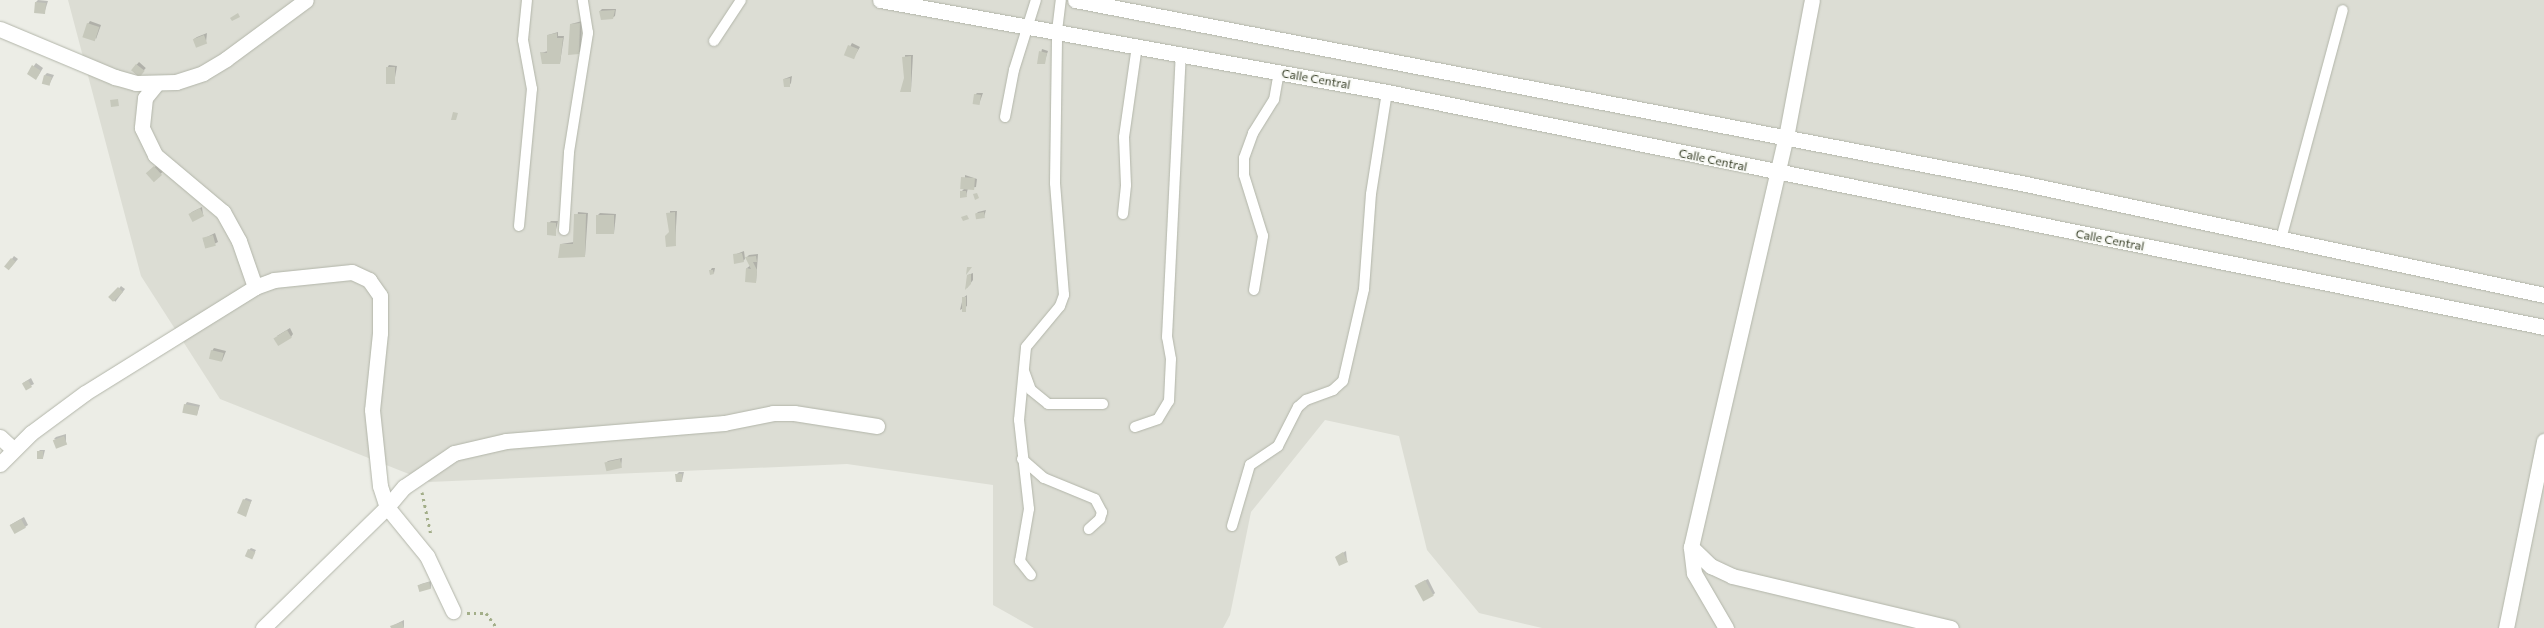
<!DOCTYPE html>
<style>
body{margin:0}
#map{position:relative;width:2544px;height:628px;overflow:hidden;background:#ecede6;font-family:Commissioner,sans-serif}
div>[style]{position:absolute}
[style*='--x']{left:calc(var(--x)*1px);top:calc(var(--y)*1px);width:calc(var(--w)*1px);rotate:calc(var(--a)*1deg)}
.built>*{inset:0;background:#dcddd4}
.shadow>*{inset:0;background:#0003;transform-origin:0 0}
.building>*{inset:0;background:#c6c8bb;transform-origin:0 0}
.path>*{height:3px;margin-top:-1.5px;transform-origin:0;background:repeating-linear-gradient(90deg,#a3ae89 0 2.5px,transparent 0 6.5px)}
.roads{filter:drop-shadow(0 0 1px #b2b5a9) drop-shadow(0 0 1px #b2b5a9)}
.lane>*{height:10px;margin:-5px;padding:0 5px;transform-origin:5px;border-radius:5px;background:#fff}
.street>*{height:15px;margin:-7.5px;padding:0 7.5px;transform-origin:7.5px;border-radius:7.5px;background:#fff}
.secondary>*{height:15px;margin:-7.5px;padding:0 7.5px;transform-origin:7.5px;border-radius:7.5px;background:#fff}
span{translate:-50% -50%;white-space:nowrap;text-align:center;line-height:1.15;-webkit-text-stroke:4px #f9faf6;paint-order:stroke}
.street-label{font-size:12px;color:#363e26}
</style>
<div id="map">
<div class="built">
<i style="clip-path:polygon(68px 0,2544px 0,2544px 628px,1542px 628px,1479px 613px,1427px 550px,1399px 436px,1325px 420px,1251px 512px,1230px 615px,1223px 628px,1034px 628px,993px 605px,993px 485px,847px 464px,429px 482px,220px 399px,141px 276px)"></i>
</div>
<div class="shadow">
<i style="clip-path:polygon(38px 0,48px 1px,44px 14px,36px 2px)"></i>
<i style="clip-path:polygon(602px 9px,616px 9px,615px 16px,612px 18px,600px 11px)"></i>
<i style="clip-path:polygon(90px 21px,101px 25px,96px 39px,88px 24px)"></i>
<i style="clip-path:polygon(582px 21px,581px 51px,578px 53px,571px 24px)"></i>
<i style="clip-path:polygon(558px 32px,558px 36px,564px 36px,560px 63px,541px 53px,548px 51px,548px 35px)"></i>
<i style="clip-path:polygon(207px 33px,206px 42px,194px 39px,197px 37px)"></i>
<i style="clip-path:polygon(852px 43px,860px 47px,854px 57px,846px 54px)"></i>
<i style="clip-path:polygon(1042px 49px,1048px 51px,1044px 63px,1039px 62px)"></i>
<i style="clip-path:polygon(905px 55px,913px 55px,911px 90px,906px 78px)"></i>
<i style="left:139px;top:62px;width:9px;height:11px;rotate:41deg"></i>
<i style="clip-path:polygon(36px 63px,43px 68px,38px 76px,28px 74px)"></i>
<i style="clip-path:polygon(389px 65px,397px 66px,394px 83px,387px 68px)"></i>
<i style="clip-path:polygon(47px 73px,54px 75px,49px 85px,45px 75px)"></i>
<i style="clip-path:polygon(792px 76px,791px 83px,789px 86px,784px 79px)"></i>
<i style="clip-path:polygon(977px 93px,983px 93px,979px 104px,975px 95px)"></i>
<i style="left:157px;top:165px;width:9px;height:12px;rotate:49deg"></i>
<i style="clip-path:polygon(965px 175px,977px 179px,976px 187px,968px 188px,966px 196px,961px 192px,965px 188px)"></i>
<i style="clip-path:polygon(202px 207px,203px 215px,190px 214px,192px 212px)"></i>
<i style="clip-path:polygon(986px 210px,984px 217px,976px 214px,978px 212px)"></i>
<i style="clip-path:polygon(670px 211px,677px 211px,675px 244px,670px 232px)"></i>
<i style="clip-path:polygon(578px 212px,588px 213px,585px 256px,561px 244px,574px 242px)"></i>
<i style="clip-path:polygon(600px 213px,616px 214px,614px 233px,597px 216px)"></i>
<i style="clip-path:polygon(551px 221px,558px 221px,555px 234px,549px 223px)"></i>
<i style="clip-path:polygon(215px 233px,218px 242px,206px 248px,203px 239px)"></i>
<i style="clip-path:polygon(744px 251px,745px 259px,749px 255px,758px 254px,756px 282px,747px 268px,751px 265px,747px 257px,743px 261px,734px 255px)"></i>
<i style="clip-path:polygon(14px 256px,18px 259px,11px 267px,6px 267px)"></i>
<i style="clip-path:polygon(715px 268px,714px 273px,710px 271px,712px 268px)"></i>
<i style="clip-path:polygon(973px 273px,973px 280px,967px 288px,968px 275px)"></i>
<i style="left:121px;top:286px;width:5px;height:16px;rotate:37deg"></i>
<i style="clip-path:polygon(967px 295px,967px 306px,960px 310px,963px 298px)"></i>
<i style="clip-path:polygon(290px 328px,293px 334px,291px 337px,277px 336px)"></i>
<i style="clip-path:polygon(214px 348px,226px 351px,222px 361px,212px 351px)"></i>
<i style="clip-path:polygon(31px 378px,34px 384px,26px 388px,23px 383px)"></i>
<i style="clip-path:polygon(187px 402px,200px 405px,197px 415px,185px 405px)"></i>
<i style="clip-path:polygon(66px 434px,66px 443px,54px 439px,56px 437px)"></i>
<i style="clip-path:polygon(40px 450px,45px 450px,43px 458px,38px 452px)"></i>
<i style="clip-path:polygon(622px 458px,621px 467px,606px 463px,608px 461px)"></i>
<i style="clip-path:polygon(679px 472px,684px 472px,682px 481px,677px 474px)"></i>
<i style="clip-path:polygon(246px 498px,252px 500px,245px 515px,244px 500px)"></i>
<i style="clip-path:polygon(24px 517px,28px 525px,25px 527px,10px 525px)"></i>
<i style="clip-path:polygon(251px 548px,256px 550px,252px 557px,249px 550px)"></i>
<i style="clip-path:polygon(1346px 551px,1347px 561px,1336px 557px,1339px 555px)"></i>
<i style="clip-path:polygon(1428px 579px,1435px 593px,1433px 595px,1418px 584px)"></i>
<i style="clip-path:polygon(431px 581px,431px 588px,418px 586px,421px 584px)"></i>
<i style="clip-path:polygon(404px 620px,404px 627px,392px 628px,394px 625px)"></i>
</div>
<div class="building">
<i style="left:35px;top:2px;width:11px;height:11px;rotate:5deg"></i>
<i style="clip-path:polygon(615px 10px,613px 19px,601px 20px,599px 11px)"></i>
<i style="clip-path:polygon(238px 13px,240px 17px,232px 21px,230px 18px)"></i>
<i style="left:87px;top:23px;width:13px;height:15px;rotate:18deg"></i>
<i style="clip-path:polygon(580px 23px,579px 54px,568px 55px,570px 24px)"></i>
<i style="clip-path:polygon(557px 33px,557px 38px,563px 38px,560px 64px,542px 64px,540px 52px,547px 53px,547px 35px)"></i>
<i style="left:204px;top:35px;width:9px;height:12px;rotate:69deg"></i>
<i style="left:848px;top:45px;width:11px;height:11px;rotate:22deg"></i>
<i style="clip-path:polygon(1039px 51px,1047px 53px,1045px 64px,1037px 64px)"></i>
<i style="clip-path:polygon(911px 56px,911px 92px,900px 92px,904px 78px,902px 57px)"></i>
<i style="left:136px;top:64px;width:11px;height:8px;rotate:38deg"></i>
<i style="clip-path:polygon(32px 65px,41px 71px,36px 80px,27px 74px)"></i>
<i style="left:386px;top:67px;width:9px;height:17px"></i>
<i style="left:44px;top:75px;width:8px;height:9px;rotate:14deg"></i>
<i style="clip-path:polygon(790px 78px,790px 87px,784px 87px,783px 79px)"></i>
<i style="left:974px;top:94px;width:7px;height:10px;rotate:8deg"></i>
<i style="left:118px;top:99px;width:7px;height:8px;rotate:82deg"></i>
<i style="clip-path:polygon(453px 112px,458px 113px,456px 120px,451px 120px)"></i>
<i style="left:154px;top:166px;width:12px;height:11px;rotate:48deg"></i>
<i style="left:961px;top:177px;width:14px;height:12px;rotate:4deg"></i>
<i style="clip-path:polygon(960px 191px,966px 191px,967px 197px,960px 198px)"></i>
<i style="clip-path:polygon(977px 193px,979px 198px,975px 200px,973px 194px)"></i>
<i style="left:200px;top:208px;width:9px;height:13px;rotate:63deg"></i>
<i style="clip-path:polygon(675px 212px,676px 246px,666px 247px,665px 236px,669px 232px,666px 213px)"></i>
<i style="left:984px;top:212px;width:6px;height:9px;rotate:81deg"></i>
<i style="clip-path:polygon(574px 214px,586px 214px,585px 257px,558px 258px,560px 244px,573px 244px)"></i>
<i style="left:596px;top:215px;width:18px;height:19px"></i>
<i style="clip-path:polygon(967px 215px,969px 219px,963px 221px,961px 217px)"></i>
<i style="clip-path:polygon(547px 222px,556px 223px,556px 236px,547px 235px)"></i>
<i style="left:213px;top:235px;width:11px;height:11px;rotate:75deg"></i>
<i style="clip-path:polygon(742px 253px,744px 262px,734px 264px,733px 254px)"></i>
<i style="clip-path:polygon(756px 256px,757px 262px,753px 262px,757px 270px,756px 283px,745px 282px,746px 268px,751px 269px,745px 257px)"></i>
<i style="left:11px;top:258px;width:6px;height:11px;rotate:39deg"></i>
<i style="clip-path:polygon(967px 267px,972px 267px,966px 275px)"></i>
<i style="clip-path:polygon(709px 270px,713px 270px,714px 274px,710px 275px)"></i>
<i style="clip-path:polygon(971px 274px,971px 284px,965px 290px,967px 275px)"></i>
<i style="left:118px;top:287px;width:7px;height:14px;rotate:45deg"></i>
<i style="left:962px;top:297px;width:4px;height:15px"></i>
<i style="left:287px;top:330px;width:9px;height:16px;rotate:58deg"></i>
<i style="left:211px;top:350px;width:13px;height:9px;rotate:13deg"></i>
<i style="left:28px;top:380px;width:8px;height:7px;rotate:60deg"></i>
<i style="left:184px;top:404px;width:15px;height:9px;rotate:11deg"></i>
<i style="left:64px;top:436px;width:9px;height:12px;rotate:69deg"></i>
<i style="left:37px;top:451px;width:6px;height:8px"></i>
<i style="left:620px;top:459px;width:9px;height:16px;rotate:77deg"></i>
<i style="clip-path:polygon(675px 474px,682px 474px,682px 482px,676px 482px)"></i>
<i style="clip-path:polygon(243px 499px,251px 502px,246px 517px,237px 513px)"></i>
<i style="left:21px;top:519px;width:10px;height:13px;rotate:61deg"></i>
<i style="left:248px;top:549px;width:8px;height:8px;rotate:23deg"></i>
<i style="clip-path:polygon(1343px 552px,1348px 562px,1339px 566px,1335px 557px)"></i>
<i style="left:1425px;top:580px;width:18px;height:12px;rotate:61deg"></i>
<i style="left:429px;top:582px;width:7px;height:12px;rotate:74deg"></i>
<i style="clip-path:polygon(402px 622px,404px 628px,391px 628px,390px 626px)"></i>
</div>
<div class="path">
<i style="--x:422;--y:492;--w:44;--a:78.2"></i>
<i style="--x:467;--y:613;--w:19;--a:0"></i>
<i style="--x:486;--y:613;--w:19;--a:54"></i>
</div>
<div class="roads">
<div class="lane">
<i style="--x:714;--y:41;--w:49;--a:-56.6"></i>
<i style="--x:1005;--y:117;--w:48;--a:-79.2"></i>
<i style="--x:1014;--y:70;--w:73;--a:-72.6"></i>
<i style="--x:1123;--y:214;--w:29;--a:-84"></i>
<i style="--x:1126;--y:185;--w:48;--a:-92.4"></i>
<i style="--x:1124;--y:137;--w:92;--a:-81.9"></i>
<i style="--x:519;--y:226;--w:138;--a:-84.6"></i>
<i style="--x:532;--y:89;--w:50;--a:-100.4"></i>
<i style="--x:523;--y:40;--w:40;--a:-84.3"></i>
<i style="--x:564;--y:230;--w:78;--a:-86.3"></i>
<i style="--x:569;--y:152;--w:121;--a:-80.9"></i>
<i style="--x:588;--y:33;--w:33;--a:-99"></i>
<i style="--x:2281;--y:239;--w:237;--a:-74.9"></i>
<i style="--x:1254;--y:290;--w:55;--a:-80.5"></i>
<i style="--x:1263;--y:236;--w:64;--a:-107.3"></i>
<i style="--x:1244;--y:175;--w:17;--a:-90"></i>
<i style="--x:1244;--y:158;--w:27;--a:-70"></i>
<i style="--x:1253;--y:133;--w:39;--a:-58"></i>
<i style="--x:1274;--y:100;--w:28;--a:-80"></i>
<i style="--x:1024;--y:371;--w:20;--a:70"></i>
<i style="--x:1031;--y:390;--w:22;--a:39"></i>
<i style="--x:1048;--y:404;--w:55;--a:0"></i>
<i style="--x:1135;--y:427;--w:24;--a:-19"></i>
<i style="--x:1158;--y:419;--w:21;--a:-59"></i>
<i style="--x:1169;--y:401;--w:42;--a:-87.3"></i>
<i style="--x:1171;--y:359;--w:22;--a:-100"></i>
<i style="--x:1167;--y:337;--w:283;--a:-87.2"></i>
<i style="--x:1022;--y:459;--w:29;--a:41"></i>
<i style="--x:1044;--y:478;--w:55;--a:22.4"></i>
<i style="--x:1095;--y:499;--w:15;--a:62"></i>
<i style="--x:1102;--y:512;--w:7;--a:106"></i>
<i style="--x:1100;--y:519;--w:15;--a:138"></i>
<i style="--x:1232;--y:526;--w:64;--a:-73.6"></i>
<i style="--x:1250;--y:465;--w:34;--a:-34"></i>
<i style="--x:1278;--y:446;--w:44;--a:-62.9"></i>
<i style="--x:1298;--y:407;--w:11;--a:-41"></i>
<i style="--x:1306;--y:400;--w:29;--a:-20"></i>
<i style="--x:1333;--y:390;--w:13;--a:-42"></i>
<i style="--x:1343;--y:381;--w:94;--a:-77.1"></i>
<i style="--x:1364;--y:289;--w:95;--a:-85.8"></i>
<i style="--x:1371;--y:194;--w:103;--a:-81.1"></i>
<i style="--x:1031;--y:575;--w:18;--a:-128"></i>
<i style="--x:1020;--y:561;--w:53;--a:-80.2"></i>
<i style="--x:1029;--y:509;--w:90;--a:-96.4"></i>
<i style="--x:1019;--y:420;--w:73;--a:-84.5"></i>
<i style="--x:1026;--y:347;--w:53;--a:-50.3"></i>
<i style="--x:1060;--y:306;--w:12;--a:-70"></i>
<i style="--x:1064;--y:295;--w:112;--a:-94.6"></i>
<i style="--x:1055;--y:183;--w:152;--a:-89.2"></i>
<i style="--x:1057;--y:31;--w:31;--a:-83"></i>
</div>
<div class="street">
<i style="--x:0;--y:29;--w:125;--a:22.7"></i>
<i style="--x:115;--y:77;--w:22;--a:16"></i>
<i style="--x:136;--y:83;--w:40;--a:-1.4"></i>
<i style="--x:176;--y:82;--w:28;--a:-18"></i>
<i style="--x:203;--y:73;--w:27;--a:-31"></i>
<i style="--x:226;--y:59;--w:99;--a:-36.4"></i>
<i style="--x:157;--y:83;--w:19;--a:129"></i>
<i style="--x:145;--y:98;--w:30;--a:96"></i>
<i style="--x:142;--y:128;--w:30;--a:64"></i>
<i style="--x:155;--y:155;--w:89;--a:40"></i>
<i style="--x:223;--y:212;--w:33;--a:61"></i>
<i style="--x:239;--y:241;--w:49;--a:70.8"></i>
<i style="--x:0;--y:437;--w:18;--a:43"></i>
<i style="--x:0;--y:464;--w:44;--a:-45"></i>
<i style="--x:31;--y:433;--w:67;--a:-36.5"></i>
<i style="--x:85;--y:393;--w:200;--a:-31.9"></i>
<i style="--x:255;--y:287;--w:20;--a:-20"></i>
<i style="--x:274;--y:280;--w:78;--a:-5.9"></i>
<i style="--x:352;--y:272;--w:19;--a:25"></i>
<i style="--x:369;--y:280;--w:19;--a:55"></i>
<i style="--x:380;--y:296;--w:37;--a:90"></i>
<i style="--x:380;--y:333;--w:77;--a:95.9"></i>
<i style="--x:372;--y:410;--w:76;--a:84"></i>
<i style="--x:380;--y:486;--w:22;--a:72"></i>
<i style="--x:387;--y:507;--w:63;--a:50.8"></i>
<i style="--x:427;--y:556;--w:61;--a:64.7"></i>
<i style="--x:1691;--y:547;--w:28;--a:44"></i>
<i style="--x:1711;--y:566;--w:23;--a:25"></i>
<i style="--x:1732;--y:576;--w:225;--a:13.4"></i>
<i style="--x:263;--y:628;--w:173;--a:-44.3"></i>
<i style="--x:387;--y:507;--w:26;--a:-50"></i>
<i style="--x:404;--y:487;--w:60;--a:-34.2"></i>
<i style="--x:454;--y:453;--w:53;--a:-13"></i>
<i style="--x:506;--y:441;--w:219;--a:-4.7"></i>
<i style="--x:724;--y:423;--w:50;--a:-11.5"></i>
<i style="--x:773;--y:413;--w:21;--a:0"></i>
<i style="--x:794;--y:413;--w:84;--a:8.9"></i>
<i style="--x:1726;--y:628;--w:64;--a:-120.2"></i>
<i style="--x:1694;--y:573;--w:26;--a:-97"></i>
<i style="--x:1691;--y:547;--w:421;--a:-77"></i>
<i style="--x:1786;--y:137;--w:139;--a:-79.3"></i>
<i style="--x:2506;--y:628;--w:191;--a:-78.5"></i>
</div>
<div class="secondary">
<i style="--x:880;--y:0;--w:515;--a:10.28"></i>
<i style="--x:1387;--y:92;--w:1181;--a:11.48"></i>
<i style="--x:1075;--y:0;--w:969;--a:10.95"></i>
<i style="--x:2026;--y:184;--w:530;--a:12.09"></i>
</div>
</div>
<div class="street-label">
<span style="left:1316px;top:79px;rotate:10deg">Calle Central</span>
<span style="left:1713px;top:160px;rotate:12deg">Calle Central</span>
<span style="left:2110px;top:240px;rotate:11deg">Calle Central</span>
</div>
</div>
